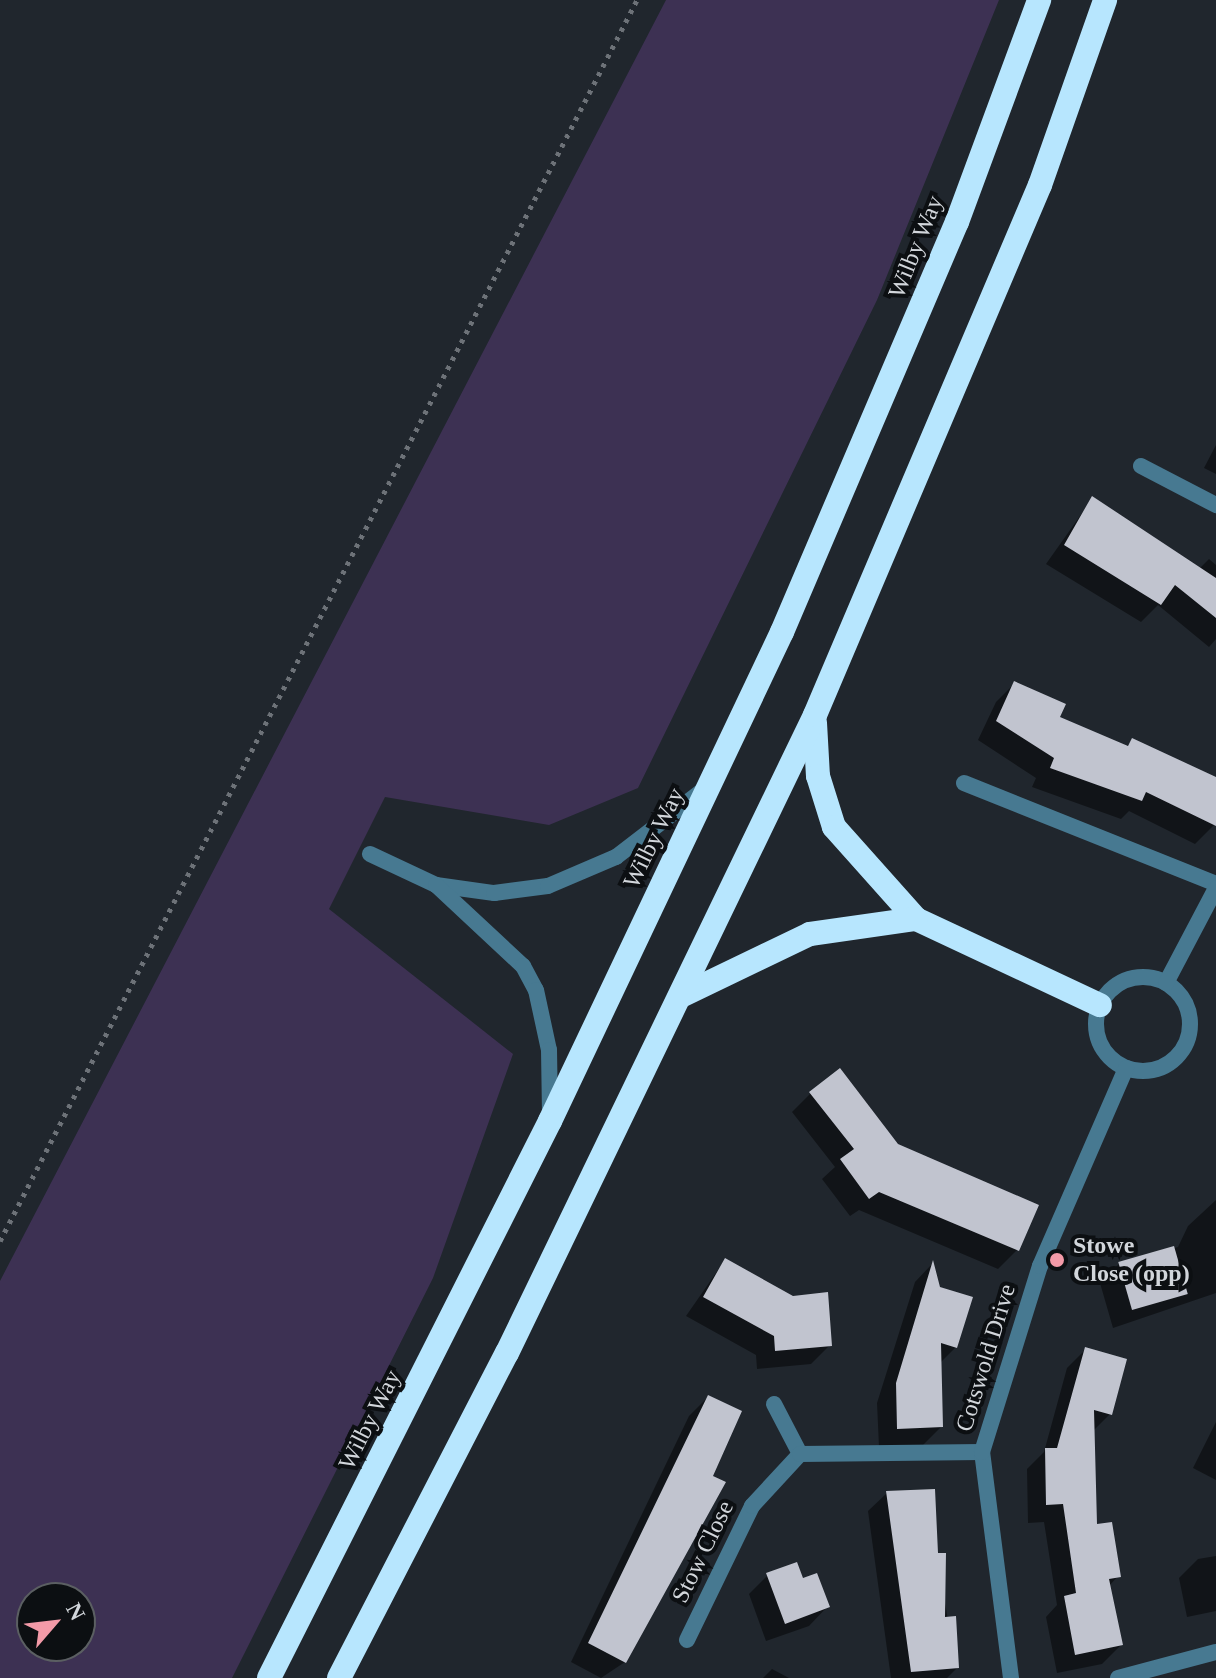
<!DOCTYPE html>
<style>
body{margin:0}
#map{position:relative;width:1216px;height:1678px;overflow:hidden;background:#20262d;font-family:"Times New Roman",serif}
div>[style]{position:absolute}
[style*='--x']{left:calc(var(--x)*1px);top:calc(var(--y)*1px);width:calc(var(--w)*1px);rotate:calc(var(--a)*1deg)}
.green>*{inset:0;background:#3d3153}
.shadow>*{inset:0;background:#0007}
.building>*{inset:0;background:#c1c4cf;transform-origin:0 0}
.path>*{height:5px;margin-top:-2.5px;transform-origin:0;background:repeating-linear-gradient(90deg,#6d7278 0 4px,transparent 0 10px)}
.lane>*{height:16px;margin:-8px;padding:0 8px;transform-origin:8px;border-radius:8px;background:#477991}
.street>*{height:16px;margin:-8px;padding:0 8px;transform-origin:8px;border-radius:8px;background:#477991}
.street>.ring{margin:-8px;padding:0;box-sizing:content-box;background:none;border:16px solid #477991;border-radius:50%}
.highway>*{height:24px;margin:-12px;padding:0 12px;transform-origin:12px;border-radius:12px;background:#b7e6fe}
.dots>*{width:22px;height:22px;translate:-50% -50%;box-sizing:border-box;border:4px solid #0c0f12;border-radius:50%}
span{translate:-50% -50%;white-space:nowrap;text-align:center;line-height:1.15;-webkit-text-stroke:8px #0c0f12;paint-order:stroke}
.street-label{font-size:24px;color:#d2d6db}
.poi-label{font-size:24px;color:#d2d6db;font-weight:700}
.left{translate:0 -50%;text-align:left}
.north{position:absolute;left:16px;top:1582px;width:80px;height:80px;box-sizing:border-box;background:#0c0f12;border:2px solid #5b5f62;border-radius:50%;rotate:62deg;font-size:22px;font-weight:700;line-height:32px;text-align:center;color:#d2d6db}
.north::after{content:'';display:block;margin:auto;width:28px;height:36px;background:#f39aa8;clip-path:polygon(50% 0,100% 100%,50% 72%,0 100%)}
</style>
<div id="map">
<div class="green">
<i style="clip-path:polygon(evenodd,666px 0,999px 0,877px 300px,638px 788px,549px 825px,385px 797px,329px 909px,513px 1054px,433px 1278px,232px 1678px,0 1678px,0 1281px,666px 0,32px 1598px,80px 1598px,80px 1646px,32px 1646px,32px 1598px)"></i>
</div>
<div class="shadow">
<i style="clip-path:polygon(1216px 445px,1216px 474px,1204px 468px)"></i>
<i style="clip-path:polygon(1092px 499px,1199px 569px,1209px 559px,1216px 565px,1216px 639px,1209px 647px,1158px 605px,1141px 622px,1046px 564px)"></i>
<i style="clip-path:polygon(1015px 683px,1057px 718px,1125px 748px,1132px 741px,1216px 779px,1214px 825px,1195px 844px,1129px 811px,1121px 819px,1032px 787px,1036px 778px,978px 740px,996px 702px)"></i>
<i style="clip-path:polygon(811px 1093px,897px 1146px,1017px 1250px,998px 1269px,859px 1210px,850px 1216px,822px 1179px,835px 1167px,792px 1112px)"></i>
<i style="clip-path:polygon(1216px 1200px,1216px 1293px,1113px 1328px,1100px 1283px,1119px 1264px,1178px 1247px,1188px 1226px)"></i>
<i style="clip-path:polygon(725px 1260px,830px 1345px,811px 1364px,757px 1369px,756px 1355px,686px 1316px)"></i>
<i style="clip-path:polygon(932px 1264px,956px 1347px,940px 1363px,941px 1427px,922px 1446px,879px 1447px,877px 1403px,915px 1282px)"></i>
<i style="clip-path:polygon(1086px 1349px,1110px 1414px,1093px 1431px,1095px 1526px,1118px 1576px,1109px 1586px,1121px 1645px,1102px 1664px,1057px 1673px,1046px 1617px,1057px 1605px,1044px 1522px,1028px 1523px,1027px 1469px,1044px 1452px,1067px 1368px)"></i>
<i style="clip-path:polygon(708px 1397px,625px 1662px,601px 1678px,571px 1662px,689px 1416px)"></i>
<i style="clip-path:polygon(1216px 1422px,1216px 1480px,1193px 1468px)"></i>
<i style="clip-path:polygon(887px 1493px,936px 1555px,957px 1668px,947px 1678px,891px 1678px,868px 1511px)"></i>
<i style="clip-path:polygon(1216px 1556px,1216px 1611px,1187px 1617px,1179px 1578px,1198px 1559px)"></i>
<i style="clip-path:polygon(768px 1575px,802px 1581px,827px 1607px,809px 1626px,766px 1641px,749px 1594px)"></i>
<i style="clip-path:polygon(772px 1669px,789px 1678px,763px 1678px)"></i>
</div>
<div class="building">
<i style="clip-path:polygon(1092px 496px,1216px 578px,1216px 618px,1175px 585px,1161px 605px,1064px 545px)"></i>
<i style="clip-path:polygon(1014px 681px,1066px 704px,1060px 717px,1128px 746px,1132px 738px,1216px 777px,1216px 826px,1146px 792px,1142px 801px,1050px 768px,1054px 758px,996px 721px)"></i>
<i style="clip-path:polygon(840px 1068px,898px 1144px,1039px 1205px,1019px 1251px,879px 1192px,869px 1199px,840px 1159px,854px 1149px,809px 1092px)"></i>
<i style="left:1174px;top:1246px;width:50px;height:58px;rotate:74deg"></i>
<i style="clip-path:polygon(725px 1258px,793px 1296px,828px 1292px,832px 1346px,775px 1351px,774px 1336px,703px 1297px)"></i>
<i style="clip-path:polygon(933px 1260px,940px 1287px,973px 1297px,957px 1348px,941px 1343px,943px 1427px,897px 1429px,896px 1383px)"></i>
<i style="clip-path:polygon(1085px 1347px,1127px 1359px,1112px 1415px,1094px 1410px,1097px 1524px,1112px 1522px,1121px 1577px,1109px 1579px,1123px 1645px,1075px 1655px,1064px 1596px,1076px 1593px,1063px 1504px,1046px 1505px,1045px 1448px,1057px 1448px)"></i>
<i style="clip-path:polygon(708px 1395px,742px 1411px,713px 1476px,726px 1482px,626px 1663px,588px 1643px)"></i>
<i style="clip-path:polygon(935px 1489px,938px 1553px,946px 1553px,945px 1617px,956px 1616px,959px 1668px,911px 1672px,886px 1491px)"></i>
<i style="clip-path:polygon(797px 1562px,803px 1578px,817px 1573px,830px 1607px,785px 1624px,766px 1573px)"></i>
</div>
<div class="path">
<i style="--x:0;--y:1241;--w:1395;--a:-62.83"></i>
</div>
<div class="lane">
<i style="--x:1141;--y:466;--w:85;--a:27.5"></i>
<i style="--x:964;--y:783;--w:271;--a:21.8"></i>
<i style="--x:370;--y:854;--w:73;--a:25.2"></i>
<i style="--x:436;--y:885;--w:59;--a:7.9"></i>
<i style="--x:494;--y:893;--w:54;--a:-7.4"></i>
<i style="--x:548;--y:886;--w:74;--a:-23.1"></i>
<i style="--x:616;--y:857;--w:113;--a:-37.5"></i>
<i style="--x:436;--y:885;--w:119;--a:43"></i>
<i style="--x:523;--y:966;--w:27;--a:62"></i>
<i style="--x:536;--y:990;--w:61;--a:77.8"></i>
<i style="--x:549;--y:1050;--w:63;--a:89.1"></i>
</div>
<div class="street">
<i class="ring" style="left:1096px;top:977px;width:78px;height:78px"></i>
<i style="--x:1166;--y:983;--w:107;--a:-62.2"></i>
<i style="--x:774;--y:1404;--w:56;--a:62.5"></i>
<i style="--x:687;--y:1640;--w:149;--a:-64.1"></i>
<i style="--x:752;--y:1506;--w:71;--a:-47.3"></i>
<i style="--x:800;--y:1454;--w:182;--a:-0.6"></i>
<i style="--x:1011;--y:1678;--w:228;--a:-97.3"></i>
<i style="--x:982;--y:1452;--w:195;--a:-72.7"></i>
<i style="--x:1040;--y:1266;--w:216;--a:-66.5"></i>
<i style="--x:1118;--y:1678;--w:101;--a:-14.9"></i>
</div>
<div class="highway">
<i style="--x:815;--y:723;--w:53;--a:86.8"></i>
<i style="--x:818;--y:776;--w:53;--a:72.6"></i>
<i style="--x:834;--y:827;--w:123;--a:48.3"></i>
<i style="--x:916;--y:919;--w:203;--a:25.1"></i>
<i style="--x:681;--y:996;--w:143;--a:-25.7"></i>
<i style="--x:810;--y:934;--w:107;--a:-8.1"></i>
<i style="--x:269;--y:1678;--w:624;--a:-63.23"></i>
<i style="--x:550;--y:1121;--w:541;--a:-64.62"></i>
<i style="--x:782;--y:632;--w:446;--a:-66.9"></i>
<i style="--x:957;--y:222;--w:237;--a:-69.7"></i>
<i style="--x:339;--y:1678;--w:366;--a:-62.7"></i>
<i style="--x:507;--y:1353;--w:708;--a:-64.23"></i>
<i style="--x:815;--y:715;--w:576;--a:-67"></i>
<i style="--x:1040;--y:185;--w:196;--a:-70.6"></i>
</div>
<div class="dots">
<i style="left:1057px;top:1260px;background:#f39aa8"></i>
</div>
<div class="street-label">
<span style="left:916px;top:247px;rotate:-68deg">Wilby Way</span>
<span style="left:654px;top:838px;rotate:-64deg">Wilby Way</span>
<span style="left:986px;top:1358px;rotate:-73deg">Cotswold Drive</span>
<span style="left:370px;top:1420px;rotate:-63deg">Wilby Way</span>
<span style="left:703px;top:1552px;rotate:-64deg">Stow Close</span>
</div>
<div class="poi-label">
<span class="left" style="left:1073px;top:1260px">Stowe<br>Close (opp)</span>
</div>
<div class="north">N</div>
</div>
